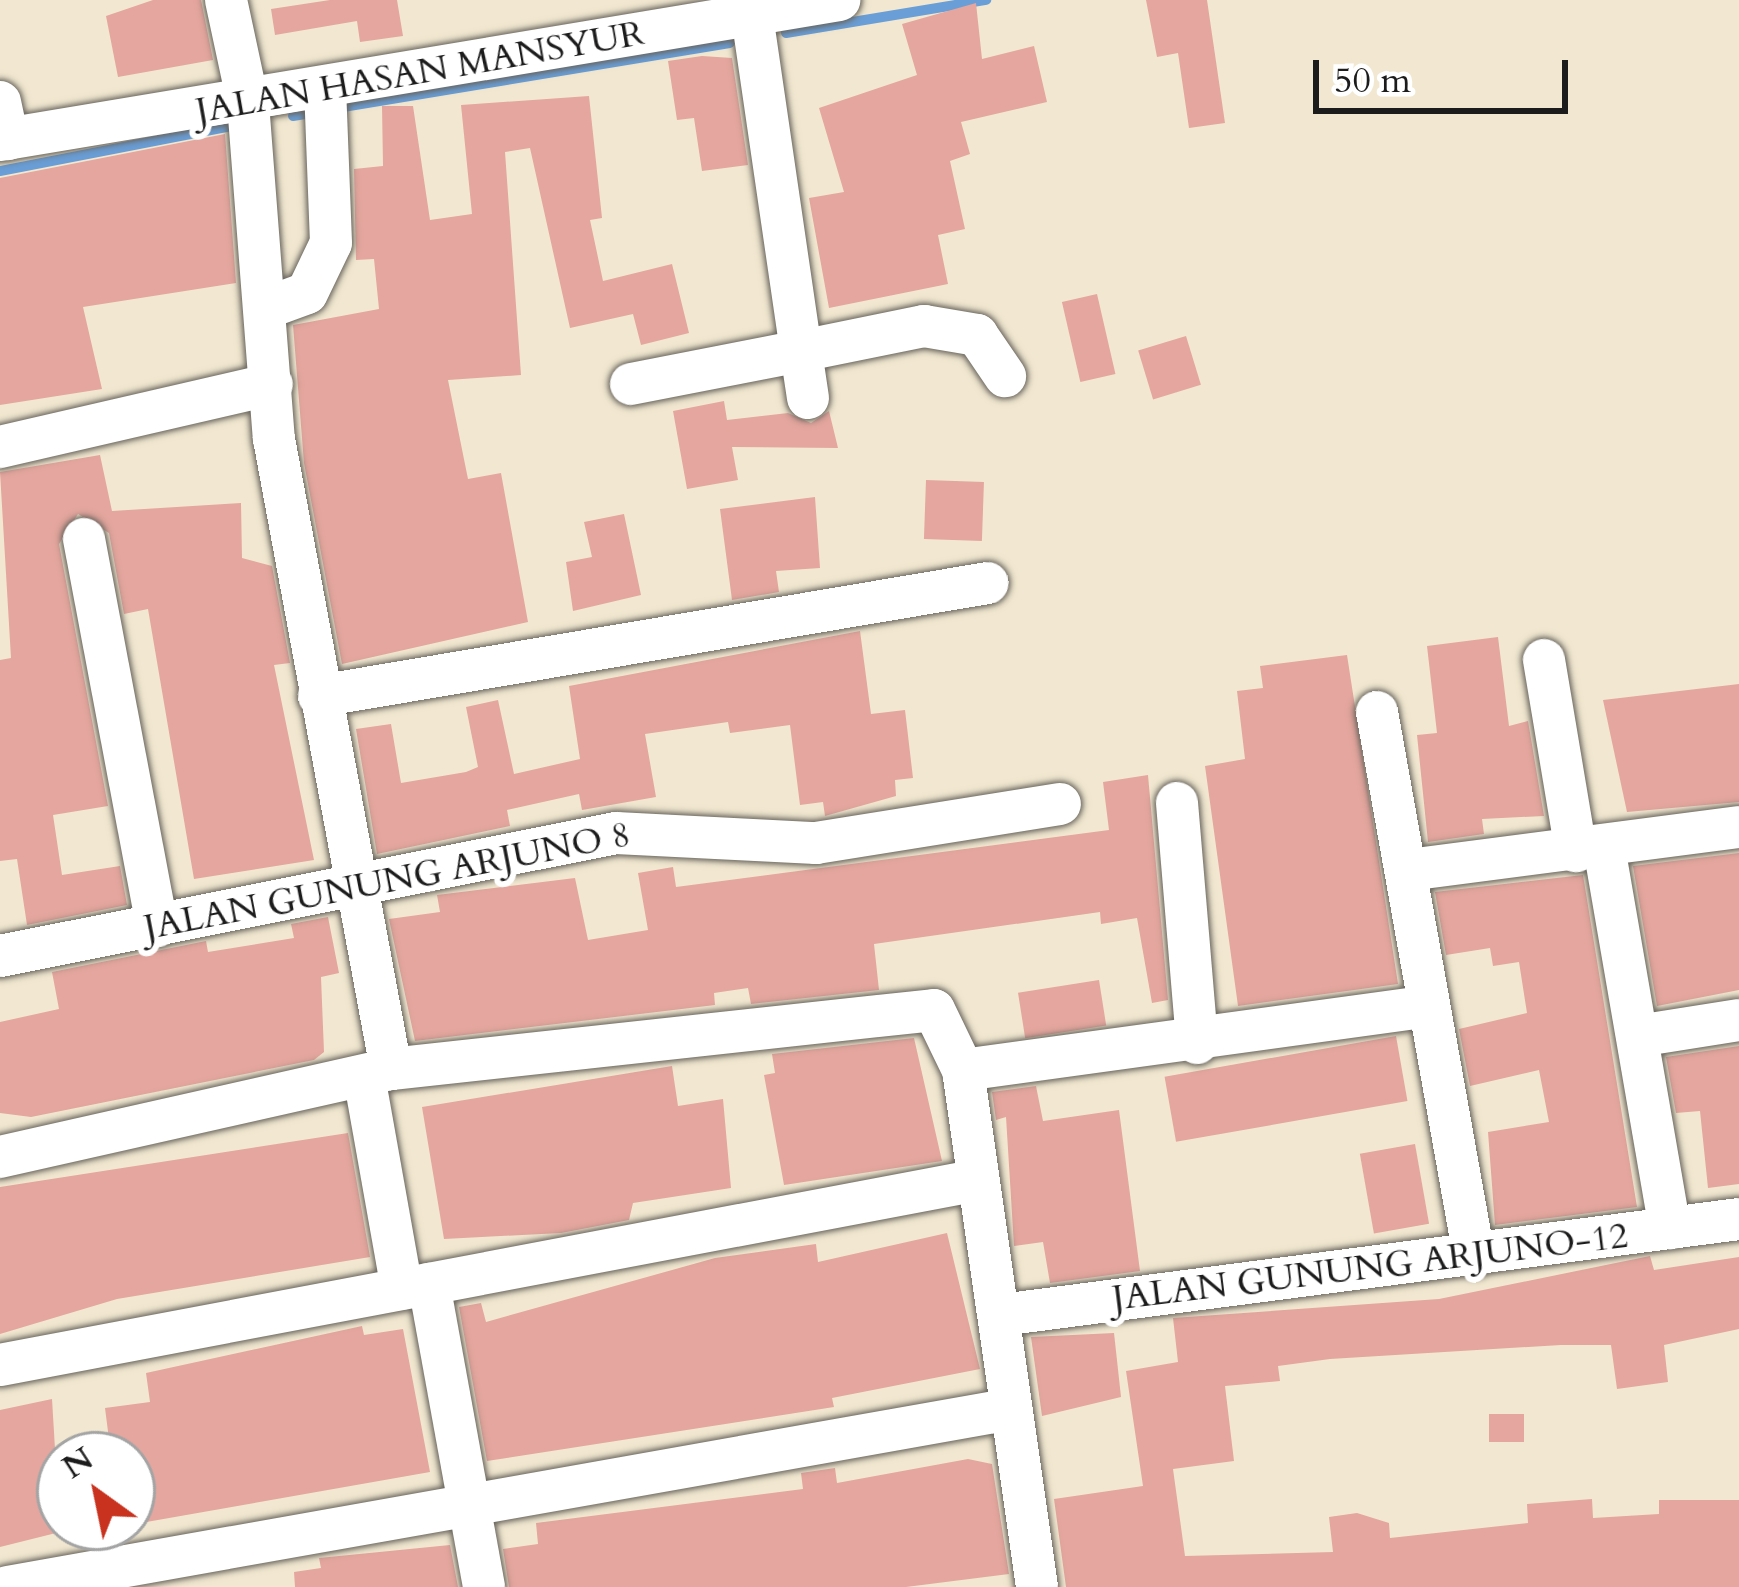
<!DOCTYPE html>
<style>
body{margin:0}
#map{position:relative;width:1739px;height:1587px;overflow:hidden;background:#f2e8d1;font-family:Cardo,serif}
div>[style]{position:absolute}
[style*='--x']{left:calc(var(--x)*1px);top:calc(var(--y)*1px);width:calc(var(--w)*1px);rotate:calc(var(--a)*1deg)}
.stream>*{height:10px;margin:-5px;padding:0 5px;transform-origin:5px;border-radius:5px;background:#6a9ed6}
.building>*{inset:0;background:#e4a69e;transform-origin:0 0}
.roads{filter:drop-shadow(0 0 3px #67635b) drop-shadow(0 0 3px #67635b)}
.minor>*{height:42px;margin:-21px;padding:0 21px;transform-origin:21px;border-radius:21px;background:#fff}
span{translate:-50% -50%;white-space:nowrap;text-align:center;line-height:1.15;-webkit-text-stroke:12px #fff;paint-order:stroke}
.street-label{font-size:36px;color:#1c1c1c}
.north{position:absolute;left:36px;top:1431px;width:120px;height:120px;box-sizing:border-box;background:#fff;border:3px solid #a4a4a4;border-radius:50%;rotate:327deg;font-size:33px;font-weight:700;line-height:48px;text-align:center;color:#1c1c1c}
.north::after{content:'';display:block;margin:auto;width:42px;height:54px;background:#c8321e;clip-path:polygon(50% 0,100% 100%,50% 72%,0 100%)}
.scale{position:absolute;left:1313px;top:60px;width:255px;height:54px;box-sizing:border-box;border:6px solid #1c1c1c;border-top:0;padding-left:15px;font-size:36px;line-height:42px;white-space:nowrap;color:#1c1c1c;-webkit-text-stroke:9px #fff;paint-order:stroke}
</style>
<div id="map">
<div class="stream">
<i style="--x:786;--y:33;--w:203;--a:-9.4"></i>
<i style="--x:337;--y:108;--w:398;--a:-9.4"></i>
<i style="--x:293;--y:116;--w:26;--a:-9"></i>
<i style="--x:0;--y:171;--w:241;--a:-11"></i>
</div>
<div class="building">
<i style="clip-path:polygon(153px 0,201px 0,213px 60px,118px 77px,106px 16px)"></i>
<i style="clip-path:polygon(330px 0,397px 0,403px 36px,360px 42px,357px 21px,275px 35px,271px 9px)"></i>
<i style="clip-path:polygon(1146px 0,1207px 0,1225px 123px,1189px 128px,1178px 53px,1157px 57px)"></i>
<i style="clip-path:polygon(976px 3px,982px 59px,1034px 46px,1047px 102px,961px 122px,970px 154px,950px 161px,965px 229px,938px 235px,948px 284px,829px 308px,809px 198px,844px 192px,819px 108px,917px 75px,902px 24px)"></i>
<i style="clip-path:polygon(702px 56px,732px 58px,748px 165px,702px 171px,694px 118px,677px 120px,668px 61px)"></i>
<i style="clip-path:polygon(589px 96px,602px 218px,590px 220px,603px 281px,672px 264px,689px 333px,641px 345px,633px 314px,570px 328px,530px 148px,505px 152px,521px 375px,448px 380px,468px 479px,501px 473px,528px 622px,342px 664px,304px 463px,293px 325px,379px 309px,374px 259px,356px 260px,354px 169px,383px 166px,382px 106px,413px 106px,430px 220px,472px 214px,461px 105px)"></i>
<i style="clip-path:polygon(225px 134px,236px 283px,83px 307px,102px 389px,0 405px,0 178px)"></i>
<i style="left:1097px;top:294px;width:82px;height:36px;rotate:77deg"></i>
<i style="left:1186px;top:336px;width:51px;height:50px;rotate:73deg"></i>
<i style="clip-path:polygon(724px 401px,727px 420px,788px 413px,811px 423px,829px 411px,838px 448px,732px 447px,738px 480px,687px 489px,673px 411px)"></i>
<i style="clip-path:polygon(100px 455px,112px 511px,241px 503px,242px 558px,272px 566px,290px 663px,274px 665px,314px 860px,194px 879px,148px 609px,124px 614px,109px 533px,78px 514px,59px 544px,108px 806px,53px 815px,62px 875px,120px 866px,127px 905px,27px 925px,17px 859px,0 861px,0 660px,11px 658px,0 472px)"></i>
<i style="left:926px;top:480px;width:58px;height:59px;rotate:2deg"></i>
<i style="clip-path:polygon(815px 497px,820px 568px,776px 571px,779px 592px,732px 600px,720px 509px)"></i>
<i style="clip-path:polygon(624px 514px,641px 595px,573px 611px,566px 562px,592px 557px,584px 522px)"></i>
<i style="clip-path:polygon(860px 631px,871px 714px,905px 710px,913px 778px,895px 780px,896px 796px,825px 816px,823px 802px,800px 805px,790px 725px,730px 733px,728px 722px,645px 734px,656px 797px,582px 810px,579px 794px,507px 810px,510px 826px,377px 854px,356px 729px,391px 724px,401px 783px,466px 772px,478px 767px,466px 707px,498px 700px,514px 774px,580px 759px,569px 686px)"></i>
<i style="clip-path:polygon(1498px 637px,1509px 726px,1528px 721px,1544px 816px,1482px 819px,1484px 834px,1428px 842px,1417px 735px,1437px 733px,1427px 646px)"></i>
<i style="clip-path:polygon(1347px 655px,1398px 984px,1238px 1006px,1205px 766px,1245px 759px,1237px 691px,1263px 688px,1260px 666px)"></i>
<i style="clip-path:polygon(1739px 684px,1739px 802px,1627px 812px,1603px 700px)"></i>
<i style="clip-path:polygon(1148px 775px,1168px 1000px,1152px 1003px,1137px 918px,1101px 924px,1100px 912px,874px 944px,879px 990px,751px 1004px,748px 988px,714px 993px,715px 1005px,415px 1041px,389px 919px,440px 912px,437px 895px,575px 878px,588px 940px,648px 930px,638px 873px,673px 867px,676px 887px,1109px 830px,1103px 782px)"></i>
<i style="clip-path:polygon(1739px 853px,1739px 990px,1657px 1006px,1633px 866px)"></i>
<i style="clip-path:polygon(1583px 875px,1637px 1207px,1495px 1225px,1488px 1132px,1549px 1122px,1539px 1070px,1470px 1086px,1459px 1029px,1527px 1013px,1519px 962px,1493px 966px,1490px 948px,1446px 955px,1435px 892px)"></i>
<i style="clip-path:polygon(328px 917px,339px 973px,321px 977px,324px 1052px,314px 1060px,31px 1117px,0 1113px,0 1022px,59px 1009px,52px 972px,206px 941px,208px 952px,294px 938px,291px 924px)"></i>
<i style="left:1099px;top:980px;width:46px;height:82px;rotate:81deg"></i>
<i style="left:1396px;top:1036px;width:66px;height:235px;rotate:80deg"></i>
<i style="clip-path:polygon(914px 1038px,942px 1161px,784px 1185px,764px 1075px,775px 1073px,772px 1054px)"></i>
<i style="clip-path:polygon(1739px 1046px,1739px 1184px,1708px 1188px,1700px 1111px,1676px 1113px,1666px 1057px)"></i>
<i style="clip-path:polygon(672px 1066px,678px 1106px,723px 1099px,731px 1188px,633px 1203px,629px 1220px,561px 1233px,444px 1239px,422px 1107px)"></i>
<i style="clip-path:polygon(1036px 1086px,1043px 1121px,1119px 1110px,1140px 1271px,1050px 1283px,1043px 1242px,1014px 1246px,1006px 1117px,996px 1120px,992px 1092px)"></i>
<i style="clip-path:polygon(348px 1133px,370px 1257px,117px 1299px,0 1334px,0 1187px)"></i>
<i style="left:1415px;top:1144px;width:81px;height:56px;rotate:80deg"></i>
<i style="clip-path:polygon(947px 1233px,980px 1369px,832px 1398px,834px 1407px,487px 1461px,459px 1307px,481px 1303px,486px 1322px,715px 1258px,816px 1244px,818px 1262px)"></i>
<i style="clip-path:polygon(1650px 1256px,1654px 1270px,1739px 1257px,1739px 1329px,1664px 1345px,1668px 1382px,1617px 1389px,1611px 1345px,1561px 1345px,1330px 1359px,1278px 1366px,1280px 1381px,1225px 1386px,1234px 1461px,1173px 1469px,1185px 1556px,1333px 1552px,1329px 1517px,1357px 1513px,1389px 1523px,1390px 1538px,1528px 1523px,1527px 1504px,1592px 1499px,1593px 1518px,1659px 1514px,1659px 1500px,1739px 1500px,1739px 1587px,1066px 1587px,1054px 1499px,1143px 1486px,1126px 1371px,1178px 1362px,1173px 1318px,1439px 1299px)"></i>
<i style="clip-path:polygon(362px 1326px,364px 1335px,403px 1329px,430px 1472px,135px 1524px,132px 1455px,111px 1455px,105px 1408px,150px 1402px,146px 1373px)"></i>
<i style="clip-path:polygon(1114px 1333px,1121px 1397px,1042px 1416px,1031px 1337px)"></i>
<i style="clip-path:polygon(52px 1399px,60px 1532px,0 1547px,0 1410px)"></i>
<i style="left:1489px;top:1414px;width:35px;height:28px"></i>
<i style="clip-path:polygon(968px 1459px,992px 1464px,1009px 1574px,906px 1587px,509px 1587px,503px 1549px,538px 1544px,536px 1523px,803px 1489px,801px 1473px,835px 1468px,837px 1483px)"></i>
<i style="clip-path:polygon(450px 1545px,458px 1587px,295px 1587px,294px 1572px,321px 1568px,319px 1558px)"></i>
</div>
<div class="roads">
<div class="minor">
<i style="--x:226;--y:0;--w:105;--a:77.9"></i>
<i style="--x:248;--y:103;--w:337;--a:85.6"></i>
<i style="--x:274;--y:439;--w:641;--a:79.48"></i>
<i style="--x:0;--y:102;--w:38;--a:78"></i>
<i style="--x:0;--y:140;--w:851;--a:-9.47"></i>
<i style="--x:269;--y:307;--w:40;--a:-20.2"></i>
<i style="--x:307;--y:293;--w:55;--a:-64.4"></i>
<i style="--x:331;--y:243;--w:155;--a:-92.2"></i>
<i style="--x:631;--y:384;--w:173;--a:-11"></i>
<i style="--x:801;--y:351;--w:339;--a:-98.3"></i>
<i style="--x:808;--y:398;--w:48;--a:-98.5"></i>
<i style="--x:801;--y:351;--w:126;--a:-11.5"></i>
<i style="--x:924;--y:326;--w:54;--a:9.6"></i>
<i style="--x:977;--y:335;--w:50;--a:55.7"></i>
<i style="--x:0;--y:447;--w:279;--a:-13"></i>
<i style="--x:84;--y:539;--w:394;--a:79.3"></i>
<i style="--x:1544;--y:660;--w:194;--a:80.5"></i>
<i style="--x:319;--y:696;--w:678;--a:-9.59"></i>
<i style="--x:1377;--y:712;--w:553;--a:79.89"></i>
<i style="--x:1177;--y:803;--w:241;--a:85.2"></i>
<i style="--x:1604;--y:847;--w:387;--a:80.2"></i>
<i style="--x:1408;--y:870;--w:334;--a:-7.4"></i>
<i style="--x:0;--y:956;--w:628;--a:-11.29"></i>
<i style="--x:616;--y:833;--w:200;--a:2.9"></i>
<i style="--x:816;--y:843;--w:247;--a:-9.1"></i>
<i style="--x:1638;--y:1036;--w:102;--a:-9"></i>
<i style="--x:963;--y:1070;--w:469;--a:-7.8"></i>
<i style="--x:364;--y:1076;--w:216;--a:79.9"></i>
<i style="--x:0;--y:1157;--w:401;--a:-12.7"></i>
<i style="--x:391;--y:1069;--w:546;--a:-6.2"></i>
<i style="--x:934;--y:1010;--w:67;--a:64.2"></i>
<i style="--x:963;--y:1070;--w:522;--a:81.85"></i>
<i style="--x:429;--y:1284;--w:308;--a:79.7"></i>
<i style="--x:1001;--y:1315;--w:744;--a:-7.41"></i>
<i style="--x:0;--y:1365;--w:995;--a:-10.71"></i>
<i style="--x:8;--y:1587;--w:1019;--a:-10.06"></i>
</div>
</div>
<div class="street-label">
<span style="left:420px;top:72px;rotate:-10deg">JALAN HASAN MANSYUR</span>
<span style="left:387px;top:881px;rotate:-11deg">JALAN GUNUNG ARJUNO 8</span>
<span style="left:1370px;top:1267px;rotate:-7deg">JALAN GUNUNG ARJUNO-12</span>
</div>
<div class="north">N</div>
<div class="scale">50 m</div>
</div>
